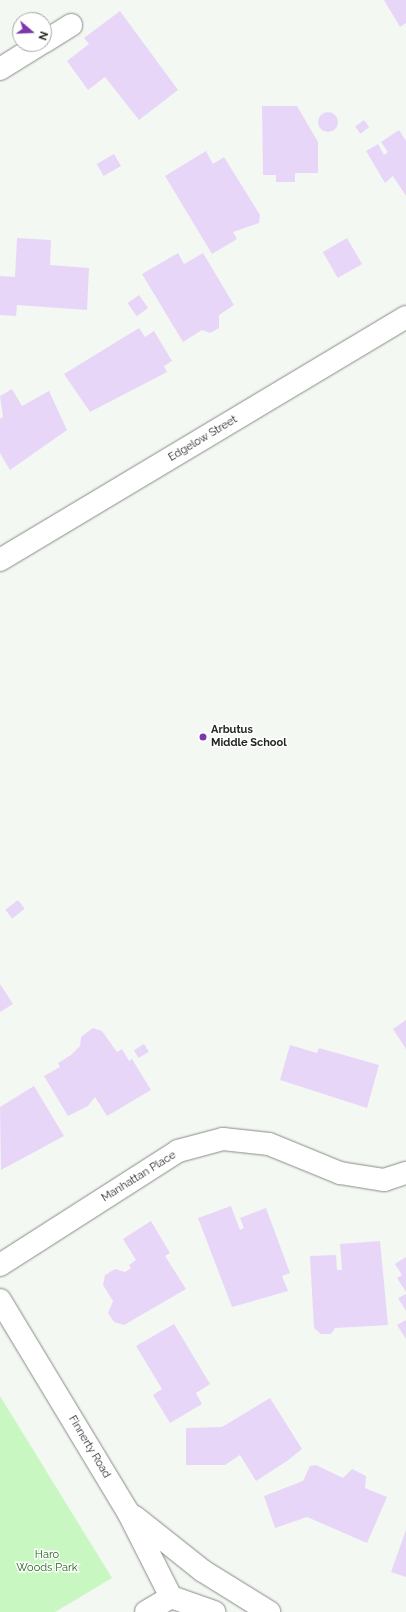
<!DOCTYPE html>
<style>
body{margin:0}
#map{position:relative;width:406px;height:1612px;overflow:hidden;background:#f3f8f2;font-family:Raleway,sans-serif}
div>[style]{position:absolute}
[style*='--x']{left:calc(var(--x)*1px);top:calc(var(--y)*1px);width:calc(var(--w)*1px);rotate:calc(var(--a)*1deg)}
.green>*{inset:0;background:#c8f7c1}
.building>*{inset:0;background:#e8d6f9;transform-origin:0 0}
.round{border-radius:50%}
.roads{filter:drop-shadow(0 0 1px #888c87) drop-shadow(0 0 1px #888c87)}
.minor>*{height:22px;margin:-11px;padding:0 11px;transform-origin:11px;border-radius:11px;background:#fff}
.major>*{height:22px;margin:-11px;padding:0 11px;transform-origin:11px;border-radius:11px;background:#fff}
.dots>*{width:11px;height:11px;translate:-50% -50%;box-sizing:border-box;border:2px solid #fff;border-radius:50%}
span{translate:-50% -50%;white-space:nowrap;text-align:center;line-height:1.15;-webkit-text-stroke:3px #fff;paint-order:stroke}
.street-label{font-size:11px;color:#242624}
.poi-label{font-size:11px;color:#242624;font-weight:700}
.left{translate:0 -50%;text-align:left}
.park-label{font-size:11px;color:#226418}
.north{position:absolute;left:12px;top:12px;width:40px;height:40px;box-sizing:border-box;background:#fff;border:1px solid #a7a8a7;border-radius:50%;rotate:109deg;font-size:11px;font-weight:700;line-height:16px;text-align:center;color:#242624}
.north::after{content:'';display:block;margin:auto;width:14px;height:18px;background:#7d37aa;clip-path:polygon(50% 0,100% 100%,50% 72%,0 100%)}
</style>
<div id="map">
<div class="green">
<i style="clip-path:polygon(0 1396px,112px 1578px,55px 1612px,0 1612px)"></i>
</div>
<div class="building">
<i style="clip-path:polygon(384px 0,406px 0,406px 23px,400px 27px)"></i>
<i style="clip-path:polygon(120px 11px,178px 90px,139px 120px,105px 77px,88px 90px,67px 61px,89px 44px,84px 38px)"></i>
<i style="clip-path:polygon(262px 106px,297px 106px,318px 142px,318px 173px,295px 173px,295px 182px,276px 182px,276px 175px,263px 175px)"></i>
<i class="round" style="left:318px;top:112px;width:20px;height:20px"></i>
<i style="left:364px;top:120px;width:9px;height:11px;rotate:54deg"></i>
<i style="clip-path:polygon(399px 130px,406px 141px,406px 196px,393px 176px,385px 183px,366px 151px,378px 144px,384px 155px,388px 152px,381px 142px)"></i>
<i style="clip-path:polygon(206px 151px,213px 164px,224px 157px,260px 215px,259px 223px,233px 232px,237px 239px,212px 254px,165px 176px)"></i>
<i style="left:114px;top:154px;width:14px;height:20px;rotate:60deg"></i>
<i style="clip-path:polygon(17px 238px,51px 240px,50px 265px,89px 268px,87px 310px,17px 305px,16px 316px,0 315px,0 276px,15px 277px)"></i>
<i style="left:347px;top:238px;width:30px;height:28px;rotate:60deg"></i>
<i style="clip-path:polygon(178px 253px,184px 264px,203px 253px,234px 305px,219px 315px,219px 328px,210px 333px,202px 330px,183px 342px,142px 274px)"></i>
<i style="left:139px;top:295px;width:16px;height:14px;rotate:55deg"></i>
<i style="clip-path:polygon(139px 328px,145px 337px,154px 331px,172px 361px,164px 366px,167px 372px,90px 412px,64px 374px)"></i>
<i style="clip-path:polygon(12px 389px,22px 406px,49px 391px,67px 430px,10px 470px,0 453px,0 419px,3px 417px,0 396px)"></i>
<i style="left:18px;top:900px;width:11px;height:16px;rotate:52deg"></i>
<i style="clip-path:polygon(0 984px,13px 1004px,0 1012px)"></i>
<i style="clip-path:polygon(406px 1020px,406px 1049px,393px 1029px)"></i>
<i style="clip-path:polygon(93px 1028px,102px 1031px,117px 1052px,122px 1049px,129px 1061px,132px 1059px,151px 1090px,107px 1116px,95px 1097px,88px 1106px,68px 1116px,44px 1076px,60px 1067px,58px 1063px,71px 1055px,80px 1046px,81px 1037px)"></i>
<i style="left:144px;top:1044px;width:9px;height:12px;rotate:58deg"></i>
<i style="clip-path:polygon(290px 1045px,317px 1053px,319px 1048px,379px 1065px,367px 1108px,280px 1080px)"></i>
<i style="clip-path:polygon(34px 1086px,64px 1136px,1px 1170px,0 1107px)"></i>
<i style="clip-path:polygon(231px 1206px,240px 1230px,244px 1228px,240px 1218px,266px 1208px,290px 1273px,282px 1276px,288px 1291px,232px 1307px,198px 1218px)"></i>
<i style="clip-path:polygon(151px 1221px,170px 1253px,165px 1256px,186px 1289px,124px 1325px,114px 1322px,108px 1313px,113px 1301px,103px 1285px,105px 1275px,115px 1269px,125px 1272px,131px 1268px,129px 1265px,136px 1260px,123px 1239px)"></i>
<i style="clip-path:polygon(380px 1241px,388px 1325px,335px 1328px,331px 1334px,321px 1334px,314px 1328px,310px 1256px,336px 1255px,337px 1270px,342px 1270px,340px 1244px)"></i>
<i style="clip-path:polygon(406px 1257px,406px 1292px,397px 1278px,402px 1275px,395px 1264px)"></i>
<i style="clip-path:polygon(406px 1294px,406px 1311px,398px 1298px)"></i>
<i style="clip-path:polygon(406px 1320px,406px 1339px,397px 1325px)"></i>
<i style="clip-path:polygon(174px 1324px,210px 1384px,196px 1393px,202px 1404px,170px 1423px,153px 1395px,162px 1389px,136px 1346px)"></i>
<i style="clip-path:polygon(270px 1398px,302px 1449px,287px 1461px,256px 1481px,240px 1455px,225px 1465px,186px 1465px,186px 1428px,222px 1427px)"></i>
<i style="clip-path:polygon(316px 1465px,343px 1478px,352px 1469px,366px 1476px,365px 1488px,387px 1497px,367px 1543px,307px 1517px,275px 1528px,264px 1496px,303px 1481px,310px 1466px)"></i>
<i style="clip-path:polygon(406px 1530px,406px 1577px,391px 1572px)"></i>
</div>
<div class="roads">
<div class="minor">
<i style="--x:44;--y:42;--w:32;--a:-32"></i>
<i style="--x:0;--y:69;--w:47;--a:-32"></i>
<i style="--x:0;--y:560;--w:473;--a:-30.9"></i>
<i style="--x:0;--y:1265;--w:211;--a:-32.6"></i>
<i style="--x:178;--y:1151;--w:47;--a:-14.9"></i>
<i style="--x:223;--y:1139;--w:46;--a:6.2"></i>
<i style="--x:269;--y:1144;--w:77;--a:22.2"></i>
<i style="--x:340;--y:1173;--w:45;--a:9"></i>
<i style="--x:384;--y:1180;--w:23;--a:-18"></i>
<i style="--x:0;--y:1300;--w:248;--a:58.9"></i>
<i style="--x:128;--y:1512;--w:95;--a:63.2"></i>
<i style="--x:135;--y:1517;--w:87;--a:38.5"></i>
<i style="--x:203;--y:1571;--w:78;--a:31.8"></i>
</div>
<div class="major">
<i style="--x:146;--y:1612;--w:29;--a:-31"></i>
<i style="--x:171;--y:1597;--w:46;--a:19.2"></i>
</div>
</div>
<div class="dots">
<i style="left:203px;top:737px;background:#7d37aa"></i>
</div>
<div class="street-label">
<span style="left:203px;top:439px;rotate:-31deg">Edgelow Street</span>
<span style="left:139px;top:1177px;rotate:-32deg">Manhattan Place</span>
<span style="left:89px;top:1447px;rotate:59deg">Finnerty Road</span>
</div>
<div class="poi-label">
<span class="left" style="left:211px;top:737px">Arbutus<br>Middle School</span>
</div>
<div class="park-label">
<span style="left:47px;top:1562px">Haro<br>Woods Park</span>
</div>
<div class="north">N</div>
</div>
